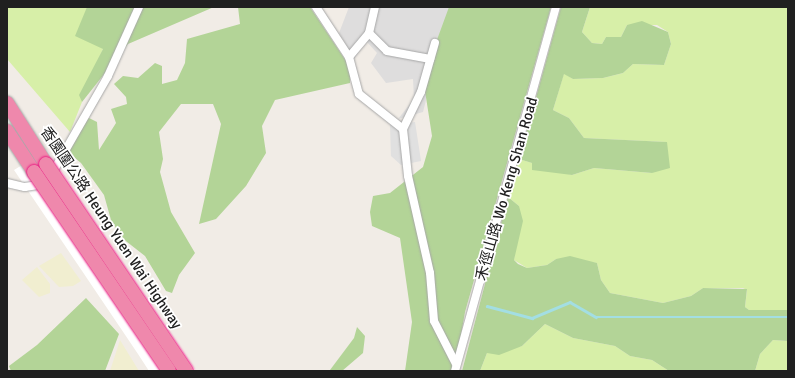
<!DOCTYPE html>
<meta charset="utf-8">
<style>
body{margin:0}
#map{position:relative;width:795px;height:378px;overflow:hidden;background:#f1ece6;font-family:Signika,"Noto Sans SC",sans-serif}
div>[style]{position:absolute}
[style*='--x']{left:calc(var(--x)*1px);top:calc(var(--y)*1px);width:calc(var(--w)*1px);rotate:calc(var(--a)*1deg)}
.residential>*{inset:0;background:#dedddd}
.farmland>*{inset:0;background:#f1eed0}
.grass>*{inset:0;background:#d7efa8}
.forest>*{inset:0;background:#b3d497}
.parking>*{inset:0;background:#e0e0e0}
.pier>*{inset:0;background:#fff}
.stream>*{height:2.5px;margin:-1.25px;padding:0 1.25px;transform-origin:1.25px;border-radius:1.25px;background:#a3dee3}
.roads{filter:drop-shadow(0 0 1px #a7a7a7) drop-shadow(0 0 1px #a7a7a7)}
.street>*{height:8px;margin:-4px;padding:0 4px;transform-origin:4px;border-radius:4px;background:#fff}
.highway>*{height:14px;margin:-7px;padding:0 7px;transform-origin:7px;border-radius:7px;background:#ef88ac}
.bridges{filter:drop-shadow(0 0 1px #ea1882) drop-shadow(0 0 1px #ea1882)}
.highway-bridge>*{height:14px;margin:-7px;padding:0 7px;transform-origin:7px;border-radius:7px;background:#ef88ac}
span{translate:-50% -50%;white-space:nowrap;text-align:center;line-height:1.15;-webkit-text-stroke:3.5px #fff;paint-order:stroke}
.street-label{font-size:15px;color:#202020}
.frame{position:absolute;inset:0;border:8px solid #202020;pointer-events:none}
</style>
<div id="map">
<div class="residential">
<i style="clip-path:polygon(349px 7px,450px 7px,423px 112px,398px 119px,414px 99px,413px 79px,386px 83px,371px 63px,377px 53px,366px 41px,354px 59px,339px 33px)"></i>
</div>
<div class="farmland">
<i style="clip-path:polygon(61px 253px,81px 281px,73px 286px,59px 287px,39px 266px)"></i>
<i style="clip-path:polygon(37px 267px,50px 284px,50px 293px,39px 297px,22px 280px)"></i>
<i style="clip-path:polygon(120px 340px,139px 371px,110px 371px)"></i>
</div>
<div class="grass">
<i style="clip-path:polygon(7px 7px,88px 7px,103px 49px,81px 95px,82px 102px,70px 132px,7px 59px)"></i>
<i style="clip-path:polygon(590px 7px,788px 7px,788px 310px,749px 310px,745px 307px,747px 290px,743px 288px,703px 288px,691px 296px,663px 303px,610px 293px,601px 280px,597px 263px,556px 259px,547px 265px,527px 268px,514px 260px,519px 206px,508px 197px,519px 159px,572px 175px,594px 168px,652px 173px,666px 142px,584px 138px,569px 118px,553px 110px,564px 73px,573px 79px,603px 78px,623px 73px,633px 64px,664px 65px,671px 44px,668px 32px,657px 25px,627px 25px,621px 37px,606px 37px,602px 44px,592px 43px,582px 32px)"></i>
<i style="clip-path:polygon(545px 324px,573px 338px,615px 346px,630px 356px,652px 360px,669px 371px,480px 371px,487px 353px,522px 346px)"></i>
<i style="clip-path:polygon(773px 340px,788px 341px,788px 371px,755px 371px,760px 354px)"></i>
</div>
<div class="forest">
<i style="clip-path:polygon(87px 7px,214px 7px,128px 44px,82px 102px,79px 95px,103px 49px,75px 36px)"></i>
<i style="clip-path:polygon(238px 7px,310px 7px,350px 67px,350px 83px,275px 100px,262px 126px,266px 153px,246px 186px,216px 219px,199px 224px,221px 124px,213px 104px,181px 104px,159px 132px,163px 159px,160px 172px,171px 212px,195px 253px,179px 275px,172px 293px,166px 291px,145px 256px,122px 238px,111px 220px,104px 195px,81px 163px,68px 152px,79px 125px,89px 118px,97px 122px,99px 150px,116px 123px,111px 109px,127px 104px,126px 97px,114px 84px,123px 76px,138px 78px,155px 63px,162px 66px,162px 84px,177px 80px,185px 63px,187px 39px,240px 24px)"></i>
<i style="clip-path:polygon(449px 7px,551px 7px,465px 312px,456px 364px,458px 371px,405px 371px,412px 322px,400px 238px,372px 226px,370px 212px,373px 196px,390px 193px,423px 167px,432px 136px,423px 78px)"></i>
<i style="clip-path:polygon(561px 7px,590px 7px,582px 32px,592px 43px,602px 44px,606px 37px,621px 37px,627px 25px,642px 21px,668px 32px,671px 44px,664px 65px,633px 64px,623px 73px,603px 78px,573px 79px,564px 74px,553px 110px,569px 118px,584px 138px,667px 142px,670px 168px,652px 173px,594px 168px,572px 175px,532px 170px,532px 163px,519px 159px)"></i>
<i style="clip-path:polygon(508px 197px,519px 206px,523px 221px,514px 260px,518px 264px,527px 268px,547px 265px,556px 259px,570px 256px,597px 263px,601px 280px,610px 293px,663px 303px,691px 296px,703px 288px,747px 289px,745px 307px,749px 310px,788px 310px,788px 341px,773px 340px,760px 354px,755px 371px,669px 371px,652px 360px,630px 356px,615px 346px,573px 338px,545px 324px,522px 346px,499px 355px,487px 353px,480px 371px,462px 371px)"></i>
<i style="clip-path:polygon(86px 298px,119px 334px,105px 371px,11px 371px,9px 366px,37px 345px)"></i>
<i style="clip-path:polygon(357px 327px,365px 336px,363px 353px,342px 371px,330px 370px,354px 338px)"></i>
</div>
<div class="parking">
<i style="clip-path:polygon(415px 122px,421px 161px,401px 165px,391px 156px,390px 125px)"></i>
</div>
<div class="pier">
<i style="clip-path:polygon(47px 150px,78px 197px,196px 371px,149px 371px,138px 354px,14px 170px)"></i>
</div>
<div class="stream">
<i style="--x:487;--y:306;--w:47;--a:14.9"></i>
<i style="--x:532;--y:318;--w:41;--a:-22.8"></i>
<i style="--x:570;--y:302;--w:30;--a:30"></i>
<i style="--x:596;--y:317;--w:192;--a:0"></i>
</div>
<div class="roads">
<div class="street">
<i style="--x:316;--y:7;--w:60;--a:56.6"></i>
<i style="--x:349;--y:57;--w:38;--a:75"></i>
<i style="--x:359;--y:94;--w:56;--a:38.5"></i>
<i style="--x:403;--y:129;--w:47;--a:83.9"></i>
<i style="--x:408;--y:176;--w:99;--a:77.2"></i>
<i style="--x:430;--y:273;--w:48;--a:85.2"></i>
<i style="--x:434;--y:321;--w:48;--a:62.9"></i>
<i style="--x:369;--y:33;--w:25;--a:45"></i>
<i style="--x:387;--y:51;--w:44;--a:10.5"></i>
<i style="--x:349;--y:57;--w:31;--a:-50"></i>
<i style="--x:369;--y:33;--w:27;--a:-77"></i>
<i style="--x:403;--y:129;--w:41;--a:-64.1"></i>
<i style="--x:421;--y:92;--w:51;--a:-74.1"></i>
<i style="--x:7;--y:183;--w:18;--a:13"></i>
<i style="--x:25;--y:187;--w:13;--a:-9"></i>
<i style="--x:38;--y:185;--w:22;--a:-43"></i>
<i style="--x:54;--y:170;--w:108;--a:-60.1"></i>
<i style="--x:108;--y:76;--w:76;--a:-65.8"></i>
<i style="--x:455;--y:371;--w:378;--a:-74.5"></i>
</div>
<div class="highway">
<i style="--x:7;--y:103;--w:72;--a:57.4"></i>
<i style="--x:7;--y:131;--w:49;--a:56.6"></i>
</div>
</div>
<div class="bridges">
<div class="highway-bridge">
<i style="--x:46;--y:164;--w:250;--a:55.9"></i>
<i style="--x:34;--y:172;--w:240;--a:55.8"></i>
</div>
</div>
<div class="street-label">
<span style="left:507px;top:189px;rotate:-74deg">禾徑山路 Wo Keng Shan Road</span>
<span style="left:111px;top:228px;rotate:56deg">香園圍公路 Heung Yuen Wai Highway</span>
</div>
<div class="frame"></div>
</div>
